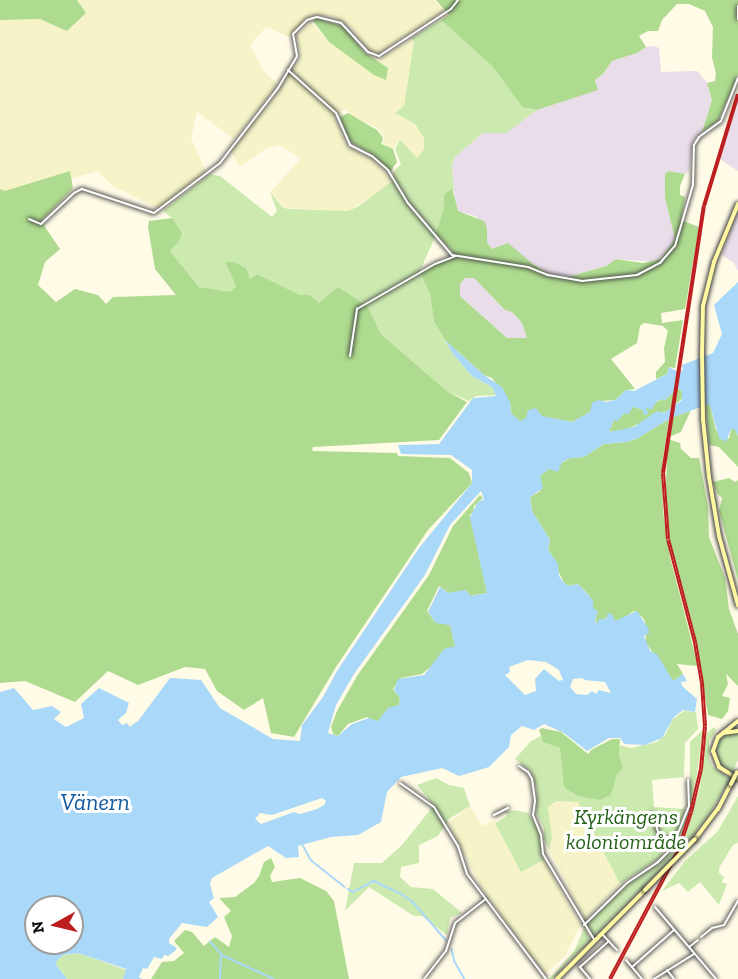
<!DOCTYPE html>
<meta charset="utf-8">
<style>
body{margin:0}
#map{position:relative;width:738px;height:979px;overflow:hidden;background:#fffbe7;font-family:"Zilla Slab",serif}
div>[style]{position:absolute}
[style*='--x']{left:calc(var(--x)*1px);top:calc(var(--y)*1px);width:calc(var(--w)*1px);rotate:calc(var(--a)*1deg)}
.industrial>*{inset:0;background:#e9ddea}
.farmland>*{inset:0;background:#f5f3c7}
.green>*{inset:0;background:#cceab0}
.forest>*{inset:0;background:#aedb8f}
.water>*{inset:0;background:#aad8f8}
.stream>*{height:1.5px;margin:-0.75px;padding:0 0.75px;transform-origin:0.75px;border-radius:0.75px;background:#aad8f8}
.roads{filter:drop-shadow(0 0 2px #3d3d3d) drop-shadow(0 0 2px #3d3d3d)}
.street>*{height:2px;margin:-1px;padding:0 1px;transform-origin:1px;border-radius:1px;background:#fff}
.secondary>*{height:4px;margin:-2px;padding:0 2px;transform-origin:2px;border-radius:2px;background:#fff8a2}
.rail>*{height:4px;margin-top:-2px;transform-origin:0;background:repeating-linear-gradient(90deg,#fff 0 4.5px,#bd1f21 0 9px);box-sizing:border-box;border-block:2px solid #bd1f21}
.bridges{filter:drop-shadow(0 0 2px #2c2c2c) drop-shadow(0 0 2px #2c2c2c)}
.secondary-bridge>*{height:4px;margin:-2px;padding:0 2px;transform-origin:2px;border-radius:2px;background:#fff8a2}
span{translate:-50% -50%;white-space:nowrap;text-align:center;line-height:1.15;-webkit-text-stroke:6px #fff;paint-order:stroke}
.park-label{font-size:22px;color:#266219;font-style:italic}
.water-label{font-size:24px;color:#115b9e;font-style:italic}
.north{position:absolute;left:24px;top:895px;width:60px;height:60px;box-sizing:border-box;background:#fff;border:2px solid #9d9d9d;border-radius:50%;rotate:262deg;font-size:16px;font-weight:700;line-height:24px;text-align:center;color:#0a0a0a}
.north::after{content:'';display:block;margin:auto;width:21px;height:27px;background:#bd1f21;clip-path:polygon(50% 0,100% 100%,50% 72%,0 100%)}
</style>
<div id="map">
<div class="industrial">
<i style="clip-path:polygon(654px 46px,659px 48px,661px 72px,697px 71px,707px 83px,712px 100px,702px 132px,693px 140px,689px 171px,685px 174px,665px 174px,665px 198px,675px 239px,671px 247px,656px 262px,616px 259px,606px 266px,568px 277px,550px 274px,526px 259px,497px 248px,492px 249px,487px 242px,487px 228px,475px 216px,458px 211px,455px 203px,452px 166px,455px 157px,483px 133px,501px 133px,537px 110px,597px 90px,595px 80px,603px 74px,612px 61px,637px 53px,646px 47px)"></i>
<i style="clip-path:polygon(738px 100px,738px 171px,720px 159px)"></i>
<i style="clip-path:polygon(738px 212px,738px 271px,734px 263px,722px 255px)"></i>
<i style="clip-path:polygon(465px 278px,474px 278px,504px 309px,512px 312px,522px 323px,527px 338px,507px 338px,460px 296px,460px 284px)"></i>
</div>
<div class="farmland">
<i style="clip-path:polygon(77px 0,435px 0,444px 11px,377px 55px,368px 50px,352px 28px,331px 16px,312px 15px,289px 37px,266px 27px,250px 45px,263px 71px,278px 84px,234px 139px,197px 112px,191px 138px,206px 172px,159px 209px,113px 186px,98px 171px,6px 197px,0 193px,0 20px,40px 19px,67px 31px,86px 13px)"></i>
<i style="clip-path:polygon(311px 22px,329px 42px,374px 75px,388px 68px,378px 60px,411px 39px,414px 41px,404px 106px,401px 110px,402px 117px,415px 124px,424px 138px,424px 149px,417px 159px,400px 140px,393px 148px,388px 148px,382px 144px,384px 137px,377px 128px,352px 116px,345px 109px,334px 116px,347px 147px,372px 159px,391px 178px,387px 187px,348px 211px,283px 208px,270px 192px,301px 159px,280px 145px,267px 148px,240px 167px,230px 150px,274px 98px,290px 69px,300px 60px,301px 53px,296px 36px)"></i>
<i style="clip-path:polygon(556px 801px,578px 802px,618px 877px,620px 884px,585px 919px,549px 850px,552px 839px,548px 807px)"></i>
<i style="clip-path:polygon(470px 806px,482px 826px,494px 820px,521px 872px,544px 860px,580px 926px,565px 956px,545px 974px,484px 892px,448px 823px)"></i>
</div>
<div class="green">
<i style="clip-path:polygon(441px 20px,493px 67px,522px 107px,537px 110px,506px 133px,483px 133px,455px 157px,452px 166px,454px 192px,451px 188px,444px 194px,444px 208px,438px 230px,420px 271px,430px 294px,434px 322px,453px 354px,472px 376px,492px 387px,496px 395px,476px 396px,469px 401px,448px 392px,381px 334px,368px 307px,319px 303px,310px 295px,300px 295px,257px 274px,250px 279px,247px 269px,235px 262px,225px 262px,236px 286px,229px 293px,199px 287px,170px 251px,178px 243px,172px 218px,163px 211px,210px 174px,220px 176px,272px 217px,277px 211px,270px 192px,283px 208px,291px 209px,348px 211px,359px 206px,391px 182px,395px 170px,401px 164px,395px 149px,400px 140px,417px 158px,424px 149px,424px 138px,415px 124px,395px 113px,404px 106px,414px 41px,411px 38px)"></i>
<i style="clip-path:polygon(684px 711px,696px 712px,698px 729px,685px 743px,684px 777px,652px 780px,654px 807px,685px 809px,676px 837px,673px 837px,660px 857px,620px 884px,578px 802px,556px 801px,548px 807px,552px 838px,549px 850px,544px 839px,544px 828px,536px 812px,537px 790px,531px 771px,515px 759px,531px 741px,541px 736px,544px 742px,560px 748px,611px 795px,620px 745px,631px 748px,657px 742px,665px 735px,673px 719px)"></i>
<i style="clip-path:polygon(714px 727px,716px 730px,709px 741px,709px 758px,713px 767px,730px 779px,707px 818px,681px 849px,700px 787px,706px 734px)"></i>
<i style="clip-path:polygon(703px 730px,693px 802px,682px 839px,672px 858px,598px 933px,594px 935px,591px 934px,587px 924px,601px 910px,632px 880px,673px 851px,690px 807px,690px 742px)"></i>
<i style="clip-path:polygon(729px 733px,738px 733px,738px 760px,732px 773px,718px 762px,715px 750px,720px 739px)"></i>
<i style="clip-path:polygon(436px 778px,449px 785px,464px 788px,470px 806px,449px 819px,438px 836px,419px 845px,419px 863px,401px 867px,400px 877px,411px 887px,433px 889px,462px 913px,450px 918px,447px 935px,422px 916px,414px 916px,369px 887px,345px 911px,354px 863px,382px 863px,402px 845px,434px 805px,417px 785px)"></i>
<i style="clip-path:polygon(738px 796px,738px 843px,733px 845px,719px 868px,719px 873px,724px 877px,722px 882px,727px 884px,719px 905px,700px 882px,688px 892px,679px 883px,662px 891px,685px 861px,718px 831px)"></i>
<i style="clip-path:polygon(515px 810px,528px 813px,540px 832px,544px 860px,521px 872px,495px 823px,507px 816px,505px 812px)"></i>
<i style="clip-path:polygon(584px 928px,591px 941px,571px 958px,553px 979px,549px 979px,575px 950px)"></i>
<i style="clip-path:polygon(78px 953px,126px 970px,123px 979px,67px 979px,55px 963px,63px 955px)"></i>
</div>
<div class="forest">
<i style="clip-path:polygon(0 0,77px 0,86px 13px,67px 31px,40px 19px,0 20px)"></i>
<i style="clip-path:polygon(436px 0,738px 0,738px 75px,718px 121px,702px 132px,712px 100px,707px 83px,715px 81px,716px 73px,712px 58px,713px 27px,705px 11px,689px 4px,677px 4px,662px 20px,658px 31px,648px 31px,639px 36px,646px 47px,637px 53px,612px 61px,603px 74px,595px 80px,598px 90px,537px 110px,522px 107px,493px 67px,441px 20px,449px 15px)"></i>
<i style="clip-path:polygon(317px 18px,344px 27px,364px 52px,388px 68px,386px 80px,374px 75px,329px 42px,313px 21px)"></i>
<i style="clip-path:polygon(348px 113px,377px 130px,383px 138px,381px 144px,393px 149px,397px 162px,390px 172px,372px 154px,349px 141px,340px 117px)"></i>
<i style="clip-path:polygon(70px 171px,73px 188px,41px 221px,60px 249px,45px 262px,38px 285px,56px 302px,75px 289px,98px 295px,106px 304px,113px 297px,176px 295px,155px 269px,148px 227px,149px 221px,172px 218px,182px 233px,178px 243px,170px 251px,199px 287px,230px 292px,236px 286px,225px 262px,235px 262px,247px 269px,250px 279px,257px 274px,300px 295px,310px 295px,319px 303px,338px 287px,368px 307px,381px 334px,448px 392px,467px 402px,439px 440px,313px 447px,312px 451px,397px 453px,398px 456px,450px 458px,469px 473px,472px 483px,428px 530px,336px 667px,294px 737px,271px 733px,263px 698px,244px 710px,217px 691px,205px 669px,185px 667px,138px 685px,108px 671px,75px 702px,25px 681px,0 683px,0 189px,5px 191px)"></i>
<i style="clip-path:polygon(evenodd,668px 171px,685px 174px,680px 186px,680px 195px,685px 197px,681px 220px,699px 227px,685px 309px,661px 313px,662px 323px,683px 320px,675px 368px,669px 367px,667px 374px,656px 379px,656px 372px,665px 362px,664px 348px,668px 331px,663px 326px,644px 323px,640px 326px,637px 343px,611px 359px,635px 389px,626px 390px,615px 400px,601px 401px,592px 407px,590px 412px,572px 422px,541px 416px,538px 413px,520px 422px,511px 413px,510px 402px,492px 378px,484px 375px,445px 340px,434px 322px,430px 294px,420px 272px,455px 254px,436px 234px,444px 208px,444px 194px,452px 188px,458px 211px,484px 221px,487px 228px,487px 242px,492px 249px,508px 243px,534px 265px,550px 274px,568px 277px,606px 266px,616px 259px,643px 263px,661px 259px,675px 239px,665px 198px,665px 174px,668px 171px,465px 278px,474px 278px,505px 310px,512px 312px,522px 323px,527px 338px,507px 338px,460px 296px,460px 284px,465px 278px)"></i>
<i style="clip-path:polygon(678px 388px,682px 391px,683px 398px,667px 411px,659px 414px,657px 411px,652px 417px,628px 429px,609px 432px,614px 420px,633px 407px,641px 409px,645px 414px,645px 407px,663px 399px,664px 401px)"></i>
<i style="clip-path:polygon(706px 405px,710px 405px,716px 430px,729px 439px,731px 429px,735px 429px,738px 436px,738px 467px,719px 447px,709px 445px)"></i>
<i style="clip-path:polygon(691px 410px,681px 432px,669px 437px,672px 418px)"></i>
<i style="clip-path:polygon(669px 419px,662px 465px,663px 511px,670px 557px,698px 666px,677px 664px,683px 674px,673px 681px,646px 643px,645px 621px,642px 617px,634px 611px,621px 620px,614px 621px,607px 617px,597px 625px,589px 595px,578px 584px,569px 586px,564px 583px,548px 549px,550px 540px,532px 511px,530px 497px,540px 491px,540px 476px,549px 469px,571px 458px,584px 457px,604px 444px,627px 442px,638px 438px)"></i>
<i style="clip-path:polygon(668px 439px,680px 443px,681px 449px,691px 458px,699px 458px,708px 507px,709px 537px,725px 578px,729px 609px,738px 634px,738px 686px,726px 674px,728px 684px,722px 696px,730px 698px,728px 711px,722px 719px,708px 715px,694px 631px,671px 548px,665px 502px)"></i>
<i style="clip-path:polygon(729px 478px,735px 482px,738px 480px,738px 580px,719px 511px,722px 498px,717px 493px,713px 482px)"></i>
<i style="clip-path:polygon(480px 495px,483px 498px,474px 506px,473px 514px,470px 514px,487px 593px,470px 596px,466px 590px,450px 594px,439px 586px,427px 611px,435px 622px,450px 625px,455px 646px,422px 674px,401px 678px,393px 689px,400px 698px,399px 706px,388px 708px,383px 718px,374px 723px,367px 717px,348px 724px,338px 736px,333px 734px,331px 727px,337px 711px,357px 676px,429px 575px,453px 526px)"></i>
<i style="clip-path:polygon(542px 728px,561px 732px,588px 754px,591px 750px,612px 739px,620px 739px,619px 756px,623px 768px,617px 774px,611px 795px,600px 800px,578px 796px,564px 787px,560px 748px,543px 742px,539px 730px)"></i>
<i style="clip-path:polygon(271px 858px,275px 867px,270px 876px,272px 882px,300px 878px,326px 891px,334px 901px,349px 979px,151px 979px,162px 962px,174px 961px,184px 953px,174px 941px,185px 930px,192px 932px,204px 946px,215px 937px,229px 947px,232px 936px,224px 917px,231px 911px,219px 898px,235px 897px,254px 883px,259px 876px,264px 862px)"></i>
</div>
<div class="water">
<i style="clip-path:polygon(evenodd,738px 282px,738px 436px,735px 430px,731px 429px,726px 442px,719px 438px,710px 405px,706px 405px,669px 419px,638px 438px,627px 442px,604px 444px,584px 457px,571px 458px,562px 462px,558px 472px,549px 469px,540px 476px,543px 488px,530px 497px,532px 511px,550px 540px,548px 550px,558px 564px,559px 576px,564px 583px,569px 586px,578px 584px,593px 600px,593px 608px,598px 611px,595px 621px,597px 624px,599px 619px,606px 619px,608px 613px,613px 615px,615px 621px,637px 611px,648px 628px,649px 633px,644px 636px,650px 651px,657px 654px,673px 681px,683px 674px,687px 681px,681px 682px,682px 686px,697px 699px,695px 712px,683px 710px,674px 717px,662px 738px,645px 745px,624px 744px,620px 738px,609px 738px,587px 751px,564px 733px,544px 724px,534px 730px,522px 726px,511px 735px,509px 747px,489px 767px,459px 776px,442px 768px,401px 777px,387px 792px,381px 822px,358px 835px,331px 837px,298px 846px,299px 857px,286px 858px,268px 846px,212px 878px,210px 884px,214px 898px,209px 902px,218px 917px,207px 927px,182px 923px,169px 939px,169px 943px,177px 948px,175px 951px,168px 956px,164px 955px,162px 959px,154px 957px,147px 969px,143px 968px,139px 977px,142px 979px,123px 979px,126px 969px,78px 953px,63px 955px,55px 963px,67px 979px,0 979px,0 692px,14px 688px,33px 710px,52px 706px,61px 712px,54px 719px,66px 727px,84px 718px,81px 704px,99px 688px,129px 703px,126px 713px,118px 720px,122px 725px,128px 723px,129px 727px,138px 721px,170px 678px,201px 680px,220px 708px,273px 739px,300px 741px,302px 725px,323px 697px,337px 671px,419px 548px,472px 483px,472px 470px,451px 455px,401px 454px,398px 445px,439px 444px,473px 398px,496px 396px,492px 387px,472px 376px,453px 354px,445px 340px,484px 375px,502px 387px,510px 402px,511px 413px,520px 421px,526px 418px,528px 410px,536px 408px,542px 416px,572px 422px,590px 412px,592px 403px,598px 400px,607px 402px,615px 400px,626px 390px,634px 391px,667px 374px,669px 367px,678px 372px,683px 370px,682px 365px,713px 353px,722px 334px,714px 305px,738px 282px,678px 388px,682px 391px,682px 400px,664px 413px,657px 411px,634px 427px,609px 432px,614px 420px,618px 421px,624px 413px,628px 415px,633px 407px,641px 409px,645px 415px,649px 414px,645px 407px,651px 410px,657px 401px,663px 399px,664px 401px,678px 388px,738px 282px,481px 491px,484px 499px,477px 503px,470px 518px,487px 593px,471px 596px,465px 590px,448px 593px,440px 587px,428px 612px,436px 623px,450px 625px,455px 646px,444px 649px,424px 675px,398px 679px,394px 690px,400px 698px,399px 705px,388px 708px,378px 721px,369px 718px,352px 724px,338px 736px,328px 733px,336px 705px,354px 674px,425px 575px,450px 525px,481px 491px,738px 282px,528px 660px,546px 662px,559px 670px,563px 680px,559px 681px,544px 669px,535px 679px,536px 691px,525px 695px,505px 675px,510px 672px,509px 667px,528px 660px,738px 282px,583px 678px,584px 680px,605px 682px,611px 693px,599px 690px,596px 694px,592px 691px,587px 695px,576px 694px,570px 687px,573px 679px,583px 678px,738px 282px,322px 798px,326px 801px,324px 805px,317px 809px,300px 814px,294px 812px,261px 824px,255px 819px,260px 813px,272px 815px,322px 798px,738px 282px,36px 907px,72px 907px,72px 943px,36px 943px,36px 907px)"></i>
</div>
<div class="stream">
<i style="--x:303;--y:845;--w:17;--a:62"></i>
<i style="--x:311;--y:860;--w:43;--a:38.5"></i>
<i style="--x:348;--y:889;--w:6;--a:31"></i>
<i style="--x:353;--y:892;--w:24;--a:-28"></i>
<i style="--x:374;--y:881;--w:31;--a:25"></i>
<i style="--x:402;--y:894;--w:14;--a:36"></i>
<i style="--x:413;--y:902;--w:50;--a:49"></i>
<i style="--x:210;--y:941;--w:18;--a:49"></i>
<i style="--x:222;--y:955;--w:57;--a:24.8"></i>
<i style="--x:452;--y:949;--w:13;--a:77"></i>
<i style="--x:455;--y:962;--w:20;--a:60"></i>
<i style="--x:220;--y:979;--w:23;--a:-88"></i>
</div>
<div class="roads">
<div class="street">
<i style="--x:738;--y:6;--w:13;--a:90"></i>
<i style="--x:288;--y:70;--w:64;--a:41.9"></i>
<i style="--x:336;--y:113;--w:35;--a:66"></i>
<i style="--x:350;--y:145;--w:25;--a:27"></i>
<i style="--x:372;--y:156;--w:21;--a:41"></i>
<i style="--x:388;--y:170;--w:37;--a:59"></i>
<i style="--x:407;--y:202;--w:70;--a:49.7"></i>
<i style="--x:452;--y:255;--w:77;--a:9"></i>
<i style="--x:528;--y:267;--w:22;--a:22"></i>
<i style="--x:548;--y:275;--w:35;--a:10"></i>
<i style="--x:582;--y:281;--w:55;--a:-6.2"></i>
<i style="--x:637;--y:275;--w:26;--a:-28"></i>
<i style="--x:660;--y:263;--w:23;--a:-49"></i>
<i style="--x:675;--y:246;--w:64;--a:-73.6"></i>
<i style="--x:693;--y:185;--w:40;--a:-88.6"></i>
<i style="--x:694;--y:145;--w:9;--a:-58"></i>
<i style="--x:699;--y:137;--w:27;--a:-36"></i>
<i style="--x:721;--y:121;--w:46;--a:-68.4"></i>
<i style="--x:29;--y:219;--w:13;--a:23"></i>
<i style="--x:41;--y:224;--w:45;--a:-43.2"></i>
<i style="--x:74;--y:193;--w:9;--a:-27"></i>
<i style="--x:82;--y:189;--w:76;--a:18.4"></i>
<i style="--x:154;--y:213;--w:83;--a:-37.1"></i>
<i style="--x:220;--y:163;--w:95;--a:-52.3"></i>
<i style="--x:278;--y:88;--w:37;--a:-59"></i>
<i style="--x:297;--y:56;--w:22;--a:-100"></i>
<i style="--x:293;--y:34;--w:20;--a:-45"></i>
<i style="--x:307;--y:20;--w:10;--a:-17"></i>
<i style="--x:317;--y:17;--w:25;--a:14"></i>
<i style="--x:341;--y:23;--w:40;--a:47"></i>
<i style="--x:368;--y:52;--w:12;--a:20"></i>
<i style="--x:379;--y:56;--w:86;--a:-33.1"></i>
<i style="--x:451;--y:9;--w:11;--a:-52"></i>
<i style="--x:350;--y:356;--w:48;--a:-81.5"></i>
<i style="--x:357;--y:309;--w:90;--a:-30"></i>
<i style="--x:435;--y:264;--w:22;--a:-21"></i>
<i style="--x:519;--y:766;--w:11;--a:34"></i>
<i style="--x:528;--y:772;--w:8;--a:60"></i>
<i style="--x:532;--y:779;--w:22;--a:82"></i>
<i style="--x:535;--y:801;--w:14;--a:98"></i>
<i style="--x:533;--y:815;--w:22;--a:68"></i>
<i style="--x:541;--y:835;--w:19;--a:84"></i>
<i style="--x:543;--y:854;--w:101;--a:59.1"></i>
<i style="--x:400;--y:783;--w:42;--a:35.2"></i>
<i style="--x:434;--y:807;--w:46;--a:58.4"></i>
<i style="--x:458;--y:846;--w:29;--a:72"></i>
<i style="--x:467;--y:874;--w:131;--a:53"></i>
<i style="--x:652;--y:813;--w:26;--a:72"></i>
<i style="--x:660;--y:838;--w:17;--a:3"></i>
<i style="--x:494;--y:815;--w:16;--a:-27"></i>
<i style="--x:655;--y:907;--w:94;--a:49.7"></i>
<i style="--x:584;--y:925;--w:60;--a:-44.3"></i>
<i style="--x:627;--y:883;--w:37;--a:-34"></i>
<i style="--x:658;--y:862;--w:20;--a:-45"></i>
<i style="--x:672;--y:848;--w:45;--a:-68"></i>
<i style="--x:689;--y:806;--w:26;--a:-92"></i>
<i style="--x:602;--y:934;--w:22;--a:47"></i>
<i style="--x:701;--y:937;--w:14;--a:-39"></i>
<i style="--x:712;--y:928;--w:12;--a:-14"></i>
<i style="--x:724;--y:925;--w:28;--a:-60"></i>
<i style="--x:689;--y:947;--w:11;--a:-38"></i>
<i style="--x:626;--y:960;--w:25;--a:50"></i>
<i style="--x:632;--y:967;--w:56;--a:-41.4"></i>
<i style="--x:667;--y:970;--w:11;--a:52"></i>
<i style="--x:424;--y:979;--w:36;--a:-52"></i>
<i style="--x:446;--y:951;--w:29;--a:-72"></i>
<i style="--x:455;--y:923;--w:39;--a:-38"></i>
<i style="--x:590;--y:979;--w:16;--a:-130"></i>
<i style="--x:580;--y:967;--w:39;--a:-42"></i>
<i style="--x:654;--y:979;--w:47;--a:-32"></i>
</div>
<div class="secondary">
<i style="--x:738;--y:204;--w:63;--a:112.5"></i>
<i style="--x:714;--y:262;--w:45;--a:104"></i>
<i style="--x:703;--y:306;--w:47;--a:91.2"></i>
<i style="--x:702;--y:353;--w:66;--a:89.1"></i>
<i style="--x:703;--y:419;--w:58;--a:84.1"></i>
<i style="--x:709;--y:477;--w:60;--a:80.4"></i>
<i style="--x:719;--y:536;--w:72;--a:74.6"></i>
<i style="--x:738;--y:721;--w:26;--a:141"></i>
<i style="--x:718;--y:737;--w:15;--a:110"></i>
<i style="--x:713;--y:751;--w:17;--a:69"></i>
<i style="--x:719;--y:767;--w:22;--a:32"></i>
<i style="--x:723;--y:733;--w:15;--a:-8"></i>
<i style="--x:695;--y:839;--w:38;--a:-53"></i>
<i style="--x:718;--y:809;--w:28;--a:-63"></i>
<i style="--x:557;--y:979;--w:125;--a:-45.3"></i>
</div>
</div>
<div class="rail">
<i style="--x:610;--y:979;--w:145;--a:-62"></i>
<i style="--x:678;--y:851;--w:41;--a:-71.6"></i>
<i style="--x:691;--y:812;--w:44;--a:-76.9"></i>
<i style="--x:701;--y:769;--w:43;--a:-84.7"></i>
<i style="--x:705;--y:726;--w:43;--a:-94"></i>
<i style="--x:702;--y:683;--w:42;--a:-99.7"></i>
<i style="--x:695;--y:642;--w:106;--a:-104.7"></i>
<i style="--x:668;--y:539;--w:66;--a:-94.3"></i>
<i style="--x:663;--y:473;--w:270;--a:-81.3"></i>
<i style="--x:704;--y:206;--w:117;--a:-73.1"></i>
</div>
<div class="bridges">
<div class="secondary-bridge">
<i style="--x:731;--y:784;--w:13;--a:-63"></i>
<i style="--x:645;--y:890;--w:71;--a:-45.6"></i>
</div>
</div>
<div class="park-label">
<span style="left:626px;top:829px">Kyrkängens<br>koloniområde</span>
</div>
<div class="water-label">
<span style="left:95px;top:802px">Vänern</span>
</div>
<div class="north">N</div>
</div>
